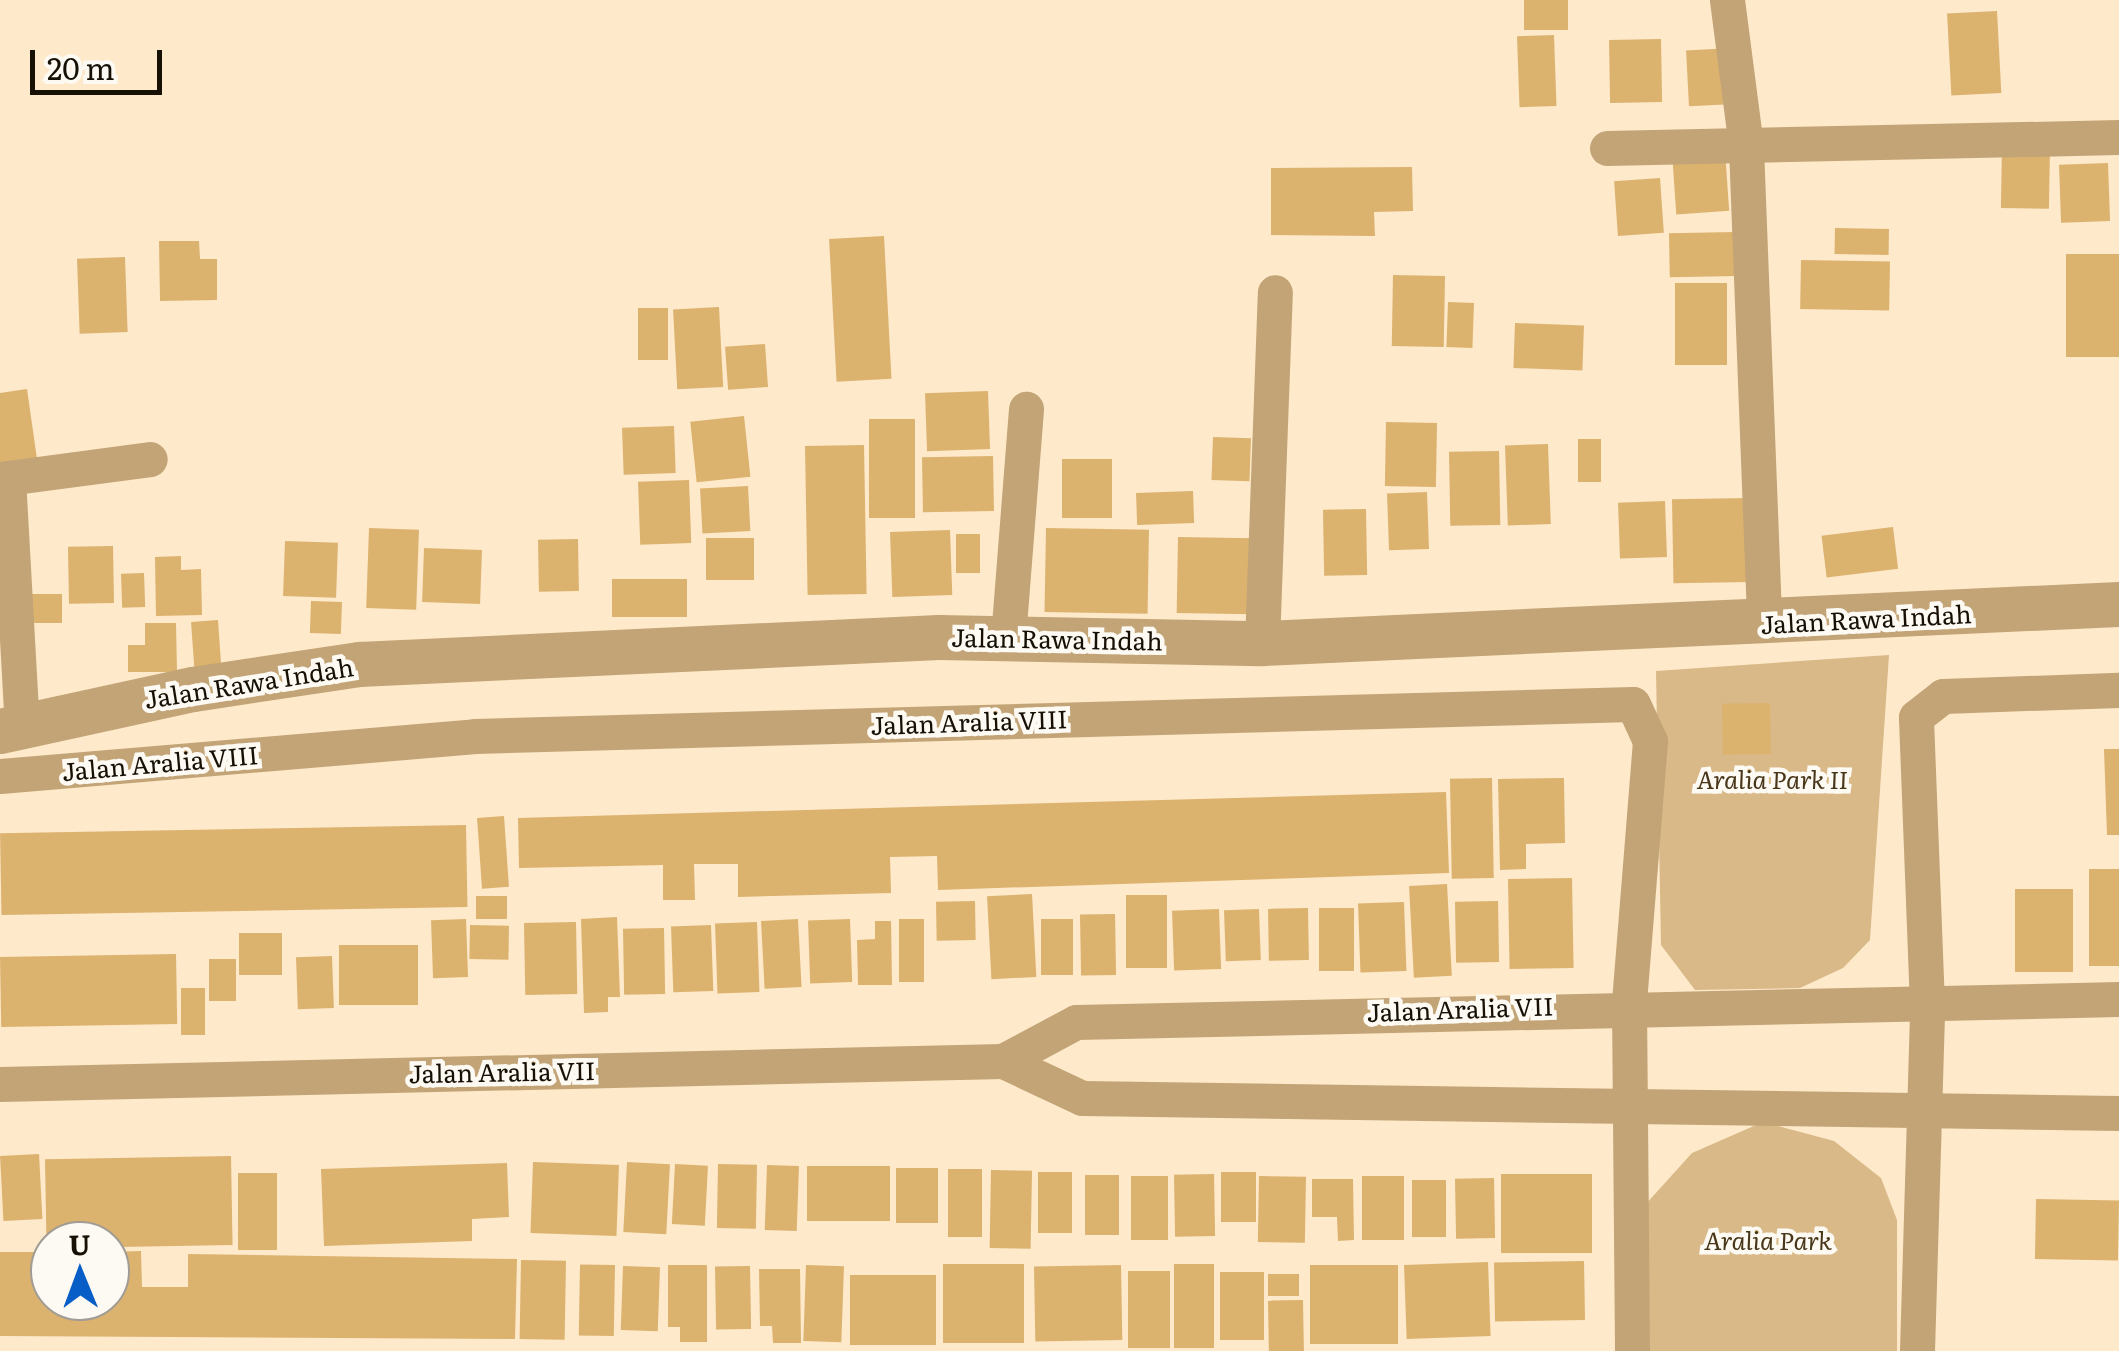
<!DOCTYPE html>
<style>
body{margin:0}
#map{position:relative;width:2119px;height:1351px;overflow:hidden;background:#fee9ca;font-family:Literata,serif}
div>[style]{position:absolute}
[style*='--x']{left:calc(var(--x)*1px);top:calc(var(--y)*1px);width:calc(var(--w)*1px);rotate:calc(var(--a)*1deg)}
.green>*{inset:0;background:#d9b988}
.building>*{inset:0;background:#dcb26f;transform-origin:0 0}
.minor>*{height:35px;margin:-17.5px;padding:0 17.5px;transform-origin:17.5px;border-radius:17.5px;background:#c2a476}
.tertiary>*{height:45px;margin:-22.5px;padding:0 22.5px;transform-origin:22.5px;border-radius:22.5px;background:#c2a476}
span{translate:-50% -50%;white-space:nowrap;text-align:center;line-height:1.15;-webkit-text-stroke:9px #fdf9f3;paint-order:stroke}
.street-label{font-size:25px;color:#171005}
.park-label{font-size:25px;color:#483619;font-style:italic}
.north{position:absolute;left:30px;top:1221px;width:100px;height:100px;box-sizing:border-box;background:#fdf9f3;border:2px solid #a19c94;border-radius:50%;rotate:359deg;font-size:28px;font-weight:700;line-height:40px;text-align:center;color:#171005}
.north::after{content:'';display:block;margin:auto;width:35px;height:45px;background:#085ec7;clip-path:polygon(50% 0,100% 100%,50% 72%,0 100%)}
.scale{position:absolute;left:30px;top:50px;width:132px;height:45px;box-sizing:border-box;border:5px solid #171005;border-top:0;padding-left:12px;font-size:30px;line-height:35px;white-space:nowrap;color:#171005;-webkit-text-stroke:8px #fdf9f3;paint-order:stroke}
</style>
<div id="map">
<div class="green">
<i style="clip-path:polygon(1889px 655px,1870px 940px,1843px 968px,1800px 988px,1695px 990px,1661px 945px,1656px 671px)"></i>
<i style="clip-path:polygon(1763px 1122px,1834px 1141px,1881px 1178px,1897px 1220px,1897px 1351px,1650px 1351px,1645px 1205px,1692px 1153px)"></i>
</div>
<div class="building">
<i style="left:1524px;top:0;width:44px;height:30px"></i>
<i style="left:1997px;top:11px;width:82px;height:50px;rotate:87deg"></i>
<i style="left:1554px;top:35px;width:71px;height:37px;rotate:88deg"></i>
<i style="left:1661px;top:39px;width:63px;height:52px;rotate:89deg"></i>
<i style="left:1732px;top:48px;width:56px;height:46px;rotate:87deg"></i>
<i style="left:2002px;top:146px;width:48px;height:62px;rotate:1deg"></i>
<i style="left:1725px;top:151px;width:60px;height:53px;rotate:86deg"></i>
<i style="left:2108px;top:163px;width:58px;height:49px;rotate:88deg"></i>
<i style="clip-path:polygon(1412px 167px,1413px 211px,1374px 212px,1375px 236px,1271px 235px,1271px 168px)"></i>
<i style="left:1660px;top:178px;width:55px;height:46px;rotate:86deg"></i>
<i style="left:1835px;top:228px;width:54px;height:26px;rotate:1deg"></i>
<i style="left:1736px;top:232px;width:44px;height:67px;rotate:89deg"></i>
<i style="left:884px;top:236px;width:143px;height:55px;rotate:87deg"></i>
<i style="clip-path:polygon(159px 241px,199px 241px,200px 259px,217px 259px,217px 300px,160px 301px)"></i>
<i style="left:2066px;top:254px;width:53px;height:103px"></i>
<i style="left:125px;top:257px;width:75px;height:48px;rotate:88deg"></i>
<i style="left:1801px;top:260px;width:89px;height:49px;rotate:1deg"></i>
<i style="left:1393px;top:275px;width:52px;height:71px;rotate:1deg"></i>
<i style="left:1675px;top:283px;width:52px;height:82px"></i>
<i style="left:1448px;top:302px;width:26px;height:45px;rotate:2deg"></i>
<i style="left:719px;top:307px;width:80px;height:46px;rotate:87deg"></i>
<i style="left:638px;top:308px;width:30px;height:52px"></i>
<i style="left:1515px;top:323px;width:69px;height:45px;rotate:2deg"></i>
<i style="left:765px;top:344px;width:43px;height:40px;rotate:86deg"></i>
<i style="clip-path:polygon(27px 389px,38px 466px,0 471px,0 393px)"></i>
<i style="left:988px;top:391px;width:58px;height:63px;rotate:88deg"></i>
<i style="left:744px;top:416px;width:61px;height:54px;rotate:84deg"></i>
<i style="left:869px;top:419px;width:46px;height:99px"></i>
<i style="left:1437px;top:423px;width:64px;height:51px;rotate:91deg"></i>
<i style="left:674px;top:426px;width:47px;height:52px;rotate:88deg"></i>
<i style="left:1213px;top:437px;width:38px;height:43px;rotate:2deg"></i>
<i style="left:1578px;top:439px;width:23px;height:43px"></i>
<i style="left:1548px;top:444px;width:80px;height:43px;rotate:88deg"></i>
<i style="left:864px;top:445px;width:149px;height:59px;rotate:89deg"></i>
<i style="left:1499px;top:451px;width:74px;height:50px;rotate:89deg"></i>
<i style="left:993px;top:456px;width:55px;height:71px;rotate:89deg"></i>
<i style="left:1062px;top:459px;width:50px;height:59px"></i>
<i style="left:689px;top:480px;width:63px;height:51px;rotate:88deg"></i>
<i style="left:748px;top:486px;width:45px;height:48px;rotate:87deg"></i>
<i style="left:1193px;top:491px;width:32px;height:57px;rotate:88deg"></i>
<i style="left:1427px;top:492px;width:57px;height:40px;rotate:88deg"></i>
<i style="left:1749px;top:498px;width:84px;height:77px;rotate:89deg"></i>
<i style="left:1665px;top:501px;width:56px;height:47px;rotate:88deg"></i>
<i style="left:1366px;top:509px;width:66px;height:43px;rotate:89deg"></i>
<i style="left:1893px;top:527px;width:42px;height:72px;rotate:83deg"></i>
<i style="left:369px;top:528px;width:50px;height:80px;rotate:2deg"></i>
<i style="left:1046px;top:528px;width:103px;height:84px;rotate:1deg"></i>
<i style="left:950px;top:530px;width:65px;height:60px;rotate:88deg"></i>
<i style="left:956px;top:534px;width:24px;height:39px"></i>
<i style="left:1178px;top:537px;width:75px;height:76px;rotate:1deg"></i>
<i style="left:706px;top:538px;width:48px;height:42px"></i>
<i style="left:578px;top:539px;width:52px;height:40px;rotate:89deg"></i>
<i style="left:285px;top:541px;width:53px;height:55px;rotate:2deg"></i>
<i style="left:113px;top:546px;width:57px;height:45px;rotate:89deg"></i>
<i style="left:424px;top:548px;width:58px;height:54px;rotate:2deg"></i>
<i style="clip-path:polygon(181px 556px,181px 570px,201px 569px,202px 615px,156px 616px,155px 557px)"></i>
<i style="left:144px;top:573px;width:34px;height:23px;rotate:88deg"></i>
<i style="left:687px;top:579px;width:38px;height:75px;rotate:90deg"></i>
<i style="left:62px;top:594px;width:29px;height:41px;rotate:90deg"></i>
<i style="left:311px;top:601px;width:31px;height:32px;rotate:2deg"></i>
<i style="left:218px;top:620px;width:47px;height:27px;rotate:86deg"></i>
<i style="clip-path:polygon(145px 623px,176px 623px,177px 672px,128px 672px,128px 645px,145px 645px)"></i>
<i style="left:1770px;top:703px;width:51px;height:48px;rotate:89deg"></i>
<i style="clip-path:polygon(2104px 749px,2119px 749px,2119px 835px,2107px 835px)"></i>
<i style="left:1492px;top:778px;width:100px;height:42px;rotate:89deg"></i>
<i style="clip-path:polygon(1564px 778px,1565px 843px,1526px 844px,1526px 869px,1500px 870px,1498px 779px)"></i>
<i style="clip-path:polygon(1446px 792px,1449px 873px,938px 890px,937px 856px,890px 857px,891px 893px,738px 897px,738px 864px,694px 864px,695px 900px,663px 900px,663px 865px,519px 868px,518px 818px)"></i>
<i style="left:504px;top:816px;width:71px;height:27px;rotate:86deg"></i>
<i style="left:466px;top:825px;width:82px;height:466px;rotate:89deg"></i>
<i style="left:2119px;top:869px;width:97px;height:30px;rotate:90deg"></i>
<i style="left:1572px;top:878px;width:90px;height:64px;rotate:89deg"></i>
<i style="left:1447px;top:884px;width:92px;height:38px;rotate:87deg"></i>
<i style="left:2015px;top:889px;width:58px;height:83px"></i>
<i style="left:1032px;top:894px;width:83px;height:45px;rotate:87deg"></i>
<i style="left:1126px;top:895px;width:41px;height:73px"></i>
<i style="left:476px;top:896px;width:31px;height:23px"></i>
<i style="left:975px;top:901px;width:39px;height:39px;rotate:89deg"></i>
<i style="left:1498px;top:901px;width:61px;height:43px;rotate:89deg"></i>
<i style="left:1404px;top:902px;width:69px;height:46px;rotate:88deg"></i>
<i style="left:1308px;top:908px;width:52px;height:40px;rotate:89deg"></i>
<i style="left:1354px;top:908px;width:63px;height:35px;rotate:90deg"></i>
<i style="left:1219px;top:909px;width:60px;height:47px;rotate:88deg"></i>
<i style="left:1259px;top:909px;width:51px;height:35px;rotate:88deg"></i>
<i style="left:1115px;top:914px;width:61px;height:35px;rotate:89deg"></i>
<i style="clip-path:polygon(617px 917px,620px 997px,608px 997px,608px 1012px,584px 1013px,581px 919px)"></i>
<i style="left:466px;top:919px;width:58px;height:35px;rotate:88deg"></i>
<i style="left:798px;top:919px;width:68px;height:37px;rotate:87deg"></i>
<i style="left:850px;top:919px;width:63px;height:42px;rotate:88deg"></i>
<i style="left:899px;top:919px;width:25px;height:63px"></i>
<i style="left:1041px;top:919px;width:32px;height:56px"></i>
<i style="clip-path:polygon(875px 921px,891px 921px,892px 985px,858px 985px,857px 940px,875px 939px)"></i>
<i style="left:576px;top:922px;width:72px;height:52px;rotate:89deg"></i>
<i style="left:757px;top:922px;width:70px;height:42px;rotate:88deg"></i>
<i style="left:470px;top:925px;width:39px;height:34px;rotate:1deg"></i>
<i style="left:711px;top:925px;width:66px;height:40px;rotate:88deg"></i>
<i style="left:664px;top:928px;width:66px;height:41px;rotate:89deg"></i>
<i style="left:239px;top:933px;width:43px;height:42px"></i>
<i style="left:418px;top:945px;width:60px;height:79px;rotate:90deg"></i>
<i style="left:176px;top:954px;width:70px;height:176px;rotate:89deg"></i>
<i style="left:332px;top:956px;width:52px;height:36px;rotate:88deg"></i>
<i style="left:209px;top:959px;width:27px;height:42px"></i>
<i style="left:205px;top:988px;width:47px;height:24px;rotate:90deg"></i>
<i style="left:39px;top:1154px;width:65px;height:39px;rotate:87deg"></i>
<i style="left:231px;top:1156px;width:89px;height:186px;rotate:89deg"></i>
<i style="left:533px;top:1162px;width:86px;height:71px;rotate:2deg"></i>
<i style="left:627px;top:1162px;width:43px;height:70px;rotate:3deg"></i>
<i style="clip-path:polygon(507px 1163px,509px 1217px,472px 1219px,472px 1241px,324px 1246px,321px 1169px)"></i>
<i style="left:675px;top:1164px;width:33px;height:60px;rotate:3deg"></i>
<i style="left:718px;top:1164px;width:39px;height:64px;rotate:1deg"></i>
<i style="left:767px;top:1165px;width:32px;height:65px;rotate:2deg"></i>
<i style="left:890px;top:1166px;width:55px;height:83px;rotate:90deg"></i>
<i style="left:938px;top:1168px;width:55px;height:42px;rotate:90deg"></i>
<i style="left:948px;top:1169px;width:34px;height:68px"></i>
<i style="left:991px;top:1170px;width:41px;height:78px;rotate:1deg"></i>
<i style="left:1038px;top:1172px;width:34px;height:61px"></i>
<i style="left:1221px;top:1172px;width:35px;height:50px"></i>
<i style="left:277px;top:1173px;width:77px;height:39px;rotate:90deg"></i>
<i style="left:1214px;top:1174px;width:62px;height:40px;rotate:89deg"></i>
<i style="left:1501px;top:1174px;width:91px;height:79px"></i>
<i style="left:1085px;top:1175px;width:34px;height:60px"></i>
<i style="left:1131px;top:1176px;width:37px;height:64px"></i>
<i style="left:1259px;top:1176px;width:47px;height:66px;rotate:1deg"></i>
<i style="left:1362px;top:1176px;width:42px;height:64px"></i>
<i style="left:1494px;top:1178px;width:60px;height:39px;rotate:89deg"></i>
<i style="clip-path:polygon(1312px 1179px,1353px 1179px,1354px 1240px,1338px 1241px,1337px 1217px,1312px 1217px)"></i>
<i style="left:1446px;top:1180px;width:57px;height:34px;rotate:90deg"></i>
<i style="left:2036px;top:1199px;width:83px;height:60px;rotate:1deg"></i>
<i style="clip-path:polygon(141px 1251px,142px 1287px,188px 1287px,188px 1254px,517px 1259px,515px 1339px,0 1336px,0 1252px,50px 1252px,50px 1301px,110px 1301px,110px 1252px)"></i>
<i style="left:521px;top:1260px;width:45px;height:79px;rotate:1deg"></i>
<i style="left:1584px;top:1261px;width:59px;height:90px;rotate:89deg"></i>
<i style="left:1488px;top:1262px;width:74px;height:84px;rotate:88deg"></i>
<i style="left:943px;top:1264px;width:81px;height:79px"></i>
<i style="left:1174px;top:1264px;width:40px;height:84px"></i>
<i style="left:615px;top:1265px;width:71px;height:35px;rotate:91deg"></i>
<i style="clip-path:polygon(668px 1265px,707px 1265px,707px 1342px,680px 1342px,680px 1327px,668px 1327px)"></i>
<i style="left:806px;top:1265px;width:38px;height:76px;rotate:2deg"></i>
<i style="left:1121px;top:1265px;width:75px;height:87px;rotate:89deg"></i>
<i style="left:1310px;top:1265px;width:88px;height:79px"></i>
<i style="left:623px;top:1266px;width:37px;height:64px;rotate:2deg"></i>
<i style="left:750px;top:1266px;width:63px;height:35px;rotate:89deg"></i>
<i style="clip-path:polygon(759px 1269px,800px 1269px,801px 1343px,773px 1343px,772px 1326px,760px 1326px)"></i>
<i style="left:1128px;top:1271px;width:42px;height:77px"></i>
<i style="left:1220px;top:1272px;width:44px;height:68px"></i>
<i style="left:1268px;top:1274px;width:31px;height:22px"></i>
<i style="left:850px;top:1275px;width:86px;height:70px"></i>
<i style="left:1303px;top:1300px;width:51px;height:35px;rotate:89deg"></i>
</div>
<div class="minor">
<i style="--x:1727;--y:0;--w:148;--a:82.6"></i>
<i style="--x:1746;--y:147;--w:478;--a:87.8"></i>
<i style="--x:1607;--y:148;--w:512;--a:-1.23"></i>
<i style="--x:8;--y:478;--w:248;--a:86.8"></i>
<i style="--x:0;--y:479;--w:151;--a:-7.6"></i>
<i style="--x:1008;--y:638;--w:230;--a:-85.5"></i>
<i style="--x:1262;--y:643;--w:351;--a:-87.9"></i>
<i style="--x:0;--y:776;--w:477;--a:-4.8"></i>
<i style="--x:475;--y:736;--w:1158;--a:-1.58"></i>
<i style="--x:1633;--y:704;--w:41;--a:65.3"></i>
<i style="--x:1650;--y:741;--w:264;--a:94.6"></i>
<i style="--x:1629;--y:1004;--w:347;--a:89.5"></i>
<i style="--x:1003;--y:1061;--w:83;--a:-28.1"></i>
<i style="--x:1076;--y:1022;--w:1043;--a:-1.26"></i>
<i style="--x:0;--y:1084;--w:1003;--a:-1.31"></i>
<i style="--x:1003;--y:1061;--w:87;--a:25.1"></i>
<i style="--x:1082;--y:1098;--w:1037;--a:0.83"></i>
<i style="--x:1917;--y:1351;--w:346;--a:-88.3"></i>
<i style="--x:1927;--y:1005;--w:288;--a:-92.2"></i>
<i style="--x:1916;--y:717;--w:34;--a:-38"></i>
<i style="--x:1943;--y:696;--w:176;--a:-2"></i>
</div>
<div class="tertiary">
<i style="--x:0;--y:731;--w:198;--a:-12.3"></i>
<i style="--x:193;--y:689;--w:168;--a:-8.6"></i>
<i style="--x:359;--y:664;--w:580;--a:-2.67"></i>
<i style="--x:938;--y:637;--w:324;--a:1.1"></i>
<i style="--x:1262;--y:643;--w:858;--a:-2.61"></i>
</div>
<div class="street-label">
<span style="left:1866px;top:619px;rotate:-3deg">Jalan Rawa Indah</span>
<span style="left:1057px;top:639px;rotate:1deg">Jalan Rawa Indah</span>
<span style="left:249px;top:683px;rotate:-9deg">Jalan Rawa Indah</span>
<span style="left:969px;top:722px;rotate:-2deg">Jalan Aralia VIII</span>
<span style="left:160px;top:763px;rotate:-5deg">Jalan Aralia VIII</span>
<span style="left:1460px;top:1009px;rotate:-2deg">Jalan Aralia VII</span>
<span style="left:502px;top:1072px;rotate:-1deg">Jalan Aralia VII</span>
</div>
<div class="park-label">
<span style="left:1772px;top:779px">Aralia Park II</span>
<span style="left:1768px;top:1240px">Aralia Park</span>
</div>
<div class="north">U</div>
<div class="scale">20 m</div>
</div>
